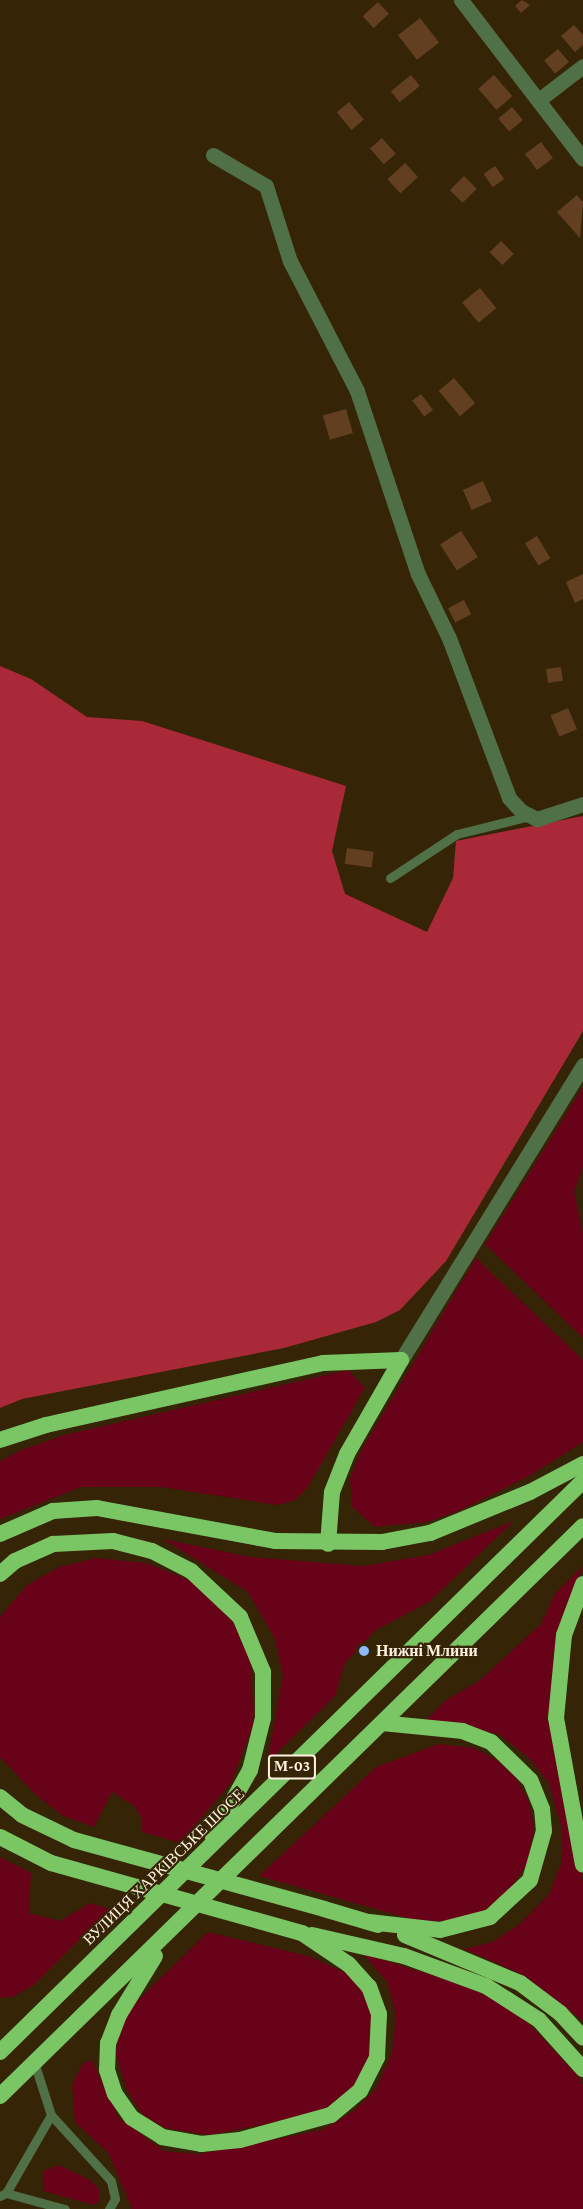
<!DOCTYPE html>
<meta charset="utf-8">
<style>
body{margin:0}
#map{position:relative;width:583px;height:2209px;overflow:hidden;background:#352506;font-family:"Crimson Pro",serif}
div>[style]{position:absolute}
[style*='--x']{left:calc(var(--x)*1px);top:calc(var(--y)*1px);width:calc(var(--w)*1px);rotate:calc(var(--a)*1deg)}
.green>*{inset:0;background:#670218}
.forest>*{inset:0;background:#aa2939}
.building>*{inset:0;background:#633f22;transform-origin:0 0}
.service>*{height:9px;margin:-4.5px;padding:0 4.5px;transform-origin:4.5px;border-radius:4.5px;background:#507047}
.minor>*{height:15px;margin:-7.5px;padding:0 7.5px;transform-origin:7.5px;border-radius:7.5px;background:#507047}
.trunk>*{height:16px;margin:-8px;padding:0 8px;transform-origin:8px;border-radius:8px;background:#7ac665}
.trunk-bridge>*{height:16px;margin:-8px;padding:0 8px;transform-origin:8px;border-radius:8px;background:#7ac665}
.dots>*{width:16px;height:16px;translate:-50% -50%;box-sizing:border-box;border:3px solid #352506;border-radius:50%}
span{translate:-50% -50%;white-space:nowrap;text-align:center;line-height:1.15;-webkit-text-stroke:4.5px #352506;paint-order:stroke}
.shield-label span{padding:2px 4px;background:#352506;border:2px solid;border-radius:4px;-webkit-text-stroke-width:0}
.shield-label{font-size:15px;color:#fdf2e1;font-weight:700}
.poi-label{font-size:16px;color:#fdf2e1;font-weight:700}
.left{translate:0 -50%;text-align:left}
.street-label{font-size:16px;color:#fdf2e1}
</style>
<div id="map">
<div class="green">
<i style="clip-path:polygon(583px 1087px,583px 1167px,574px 1192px,583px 1233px,583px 1338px,485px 1244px)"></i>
<i style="clip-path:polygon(476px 1258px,583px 1360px,583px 1442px,529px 1476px,461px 1510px,427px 1522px,375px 1527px,352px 1507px,350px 1479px,362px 1449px)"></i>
<i style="clip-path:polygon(348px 1370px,365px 1388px,308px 1487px,294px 1501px,276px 1505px,161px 1487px,81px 1487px,0 1519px,0 1461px,21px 1450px,64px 1435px)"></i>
<i style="clip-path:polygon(514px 1521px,429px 1602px,376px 1630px,345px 1663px,335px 1696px,267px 1763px,283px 1675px,274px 1637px,248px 1592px,163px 1539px,251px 1557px,363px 1566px,428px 1555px)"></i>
<i style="clip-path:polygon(96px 1558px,146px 1563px,189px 1580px,225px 1609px,250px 1652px,254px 1723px,231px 1783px,180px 1843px,142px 1832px,142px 1819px,134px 1806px,112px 1792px,94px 1827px,63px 1816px,36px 1795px,0 1757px,0 1617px,27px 1585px,59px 1567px)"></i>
<i style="clip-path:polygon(583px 1566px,569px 1602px,558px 1774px,583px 1883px,583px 2021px,525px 1976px,464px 1949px,492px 1942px,520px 1924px,549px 1894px,561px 1864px,562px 1829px,549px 1783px,529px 1758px,500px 1735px,457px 1724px,424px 1722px,446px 1700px,479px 1681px,541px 1624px,556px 1592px)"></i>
<i style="clip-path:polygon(439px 1744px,474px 1748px,497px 1760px,516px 1778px,529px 1802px,534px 1829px,527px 1864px,508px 1892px,481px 1913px,456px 1921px,418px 1921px,259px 1876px,376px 1767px)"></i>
<i style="clip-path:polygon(0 1857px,31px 1873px,29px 1913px,60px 1921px,90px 1903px,110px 1909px,35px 1984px,13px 1997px,0 1998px)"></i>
<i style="clip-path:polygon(208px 1932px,308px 1956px,346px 1973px,369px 1999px,375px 2036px,368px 2067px,347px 2099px,325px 2113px,209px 2135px,164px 2128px,142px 2114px,127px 2090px,116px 2055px,119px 2028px,134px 2004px)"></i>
<i style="clip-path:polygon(363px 1954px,459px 1983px,517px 2011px,578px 2076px,583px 2085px,583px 2209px,132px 2209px,109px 2154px,75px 2122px,72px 2085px,83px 2063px,92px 2060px,119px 2118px,164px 2151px,200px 2154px,322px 2130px,354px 2111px,376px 2089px,392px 2053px,396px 2016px,387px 1982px)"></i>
<i style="clip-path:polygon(59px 2165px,90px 2180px,99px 2189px,99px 2202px,94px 2205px,43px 2191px,43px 2171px)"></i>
</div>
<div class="forest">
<i style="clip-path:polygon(0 666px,31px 679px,87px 717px,142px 721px,346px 786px,332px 851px,345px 894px,427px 932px,453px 878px,456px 841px,583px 816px,583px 1031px,446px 1261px,400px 1310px,376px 1322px,284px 1348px,22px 1399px,0 1408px)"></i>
</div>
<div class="building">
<i style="clip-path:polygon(522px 0,530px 5px,521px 13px,515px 6px)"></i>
<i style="left:378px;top:2px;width:16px;height:21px;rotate:47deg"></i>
<i style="left:420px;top:18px;width:31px;height:28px;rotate:52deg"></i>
<i style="clip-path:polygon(574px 25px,583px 35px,583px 45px,575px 52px,561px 36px)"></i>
<i style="left:558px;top:49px;width:17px;height:18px;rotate:50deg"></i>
<i style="left:411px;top:75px;width:14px;height:26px;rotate:51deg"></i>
<i style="left:494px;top:75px;width:28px;height:21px;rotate:49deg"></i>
<i style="left:349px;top:102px;width:23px;height:16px;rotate:50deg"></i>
<i style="left:512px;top:107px;width:17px;height:18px;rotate:50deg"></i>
<i style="left:382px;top:138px;width:21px;height:16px;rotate:49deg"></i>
<i style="left:541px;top:142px;width:20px;height:20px;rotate:53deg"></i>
<i style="left:405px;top:163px;width:19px;height:24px;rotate:47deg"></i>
<i style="left:495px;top:166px;width:16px;height:14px;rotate:55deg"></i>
<i style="left:464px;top:176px;width:18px;height:20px;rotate:45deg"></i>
<i style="clip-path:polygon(577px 195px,583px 202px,580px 238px,557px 212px)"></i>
<i style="left:501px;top:241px;width:18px;height:16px;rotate:45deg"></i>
<i style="left:480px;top:288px;width:26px;height:23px;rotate:51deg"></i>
<i style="left:454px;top:378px;width:33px;height:20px;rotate:50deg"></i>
<i style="left:421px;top:394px;width:20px;height:11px;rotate:53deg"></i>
<i style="left:346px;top:409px;width:25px;height:24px;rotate:74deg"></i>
<i style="left:483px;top:481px;width:22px;height:22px;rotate:66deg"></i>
<i style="left:461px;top:531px;width:31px;height:25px;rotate:57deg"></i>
<i style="left:537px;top:536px;width:26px;height:14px;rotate:59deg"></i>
<i style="clip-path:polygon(583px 574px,583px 599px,575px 603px,566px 582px)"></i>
<i style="left:464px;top:600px;width:16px;height:18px;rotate:63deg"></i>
<i style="left:561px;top:667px;width:14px;height:15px;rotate:82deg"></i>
<i style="left:568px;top:708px;width:23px;height:19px;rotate:67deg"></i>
<i style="left:347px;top:848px;width:27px;height:16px;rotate:8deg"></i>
</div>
<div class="service">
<i style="--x:390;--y:878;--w:80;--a:-33.3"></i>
<i style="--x:457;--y:834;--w:75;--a:-13.9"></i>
<i style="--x:34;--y:2062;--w:56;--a:72.2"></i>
<i style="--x:51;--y:2115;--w:89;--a:47.7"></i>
<i style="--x:111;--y:2181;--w:18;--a:77"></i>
<i style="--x:115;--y:2199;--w:12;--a:121"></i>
<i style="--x:6;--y:2193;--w:90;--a:-60"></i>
<i style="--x:0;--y:2196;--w:7;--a:-27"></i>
<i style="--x:6;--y:2193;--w:61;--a:15.2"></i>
</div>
<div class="minor">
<i style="--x:461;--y:0;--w:200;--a:52.5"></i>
<i style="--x:540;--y:99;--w:54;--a:-37.5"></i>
<i style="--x:213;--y:155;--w:61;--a:30.3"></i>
<i style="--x:266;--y:186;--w:79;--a:72.3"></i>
<i style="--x:290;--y:261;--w:146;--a:62.7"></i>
<i style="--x:357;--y:391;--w:193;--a:71.6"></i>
<i style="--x:418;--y:574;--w:71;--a:64.2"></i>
<i style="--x:449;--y:638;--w:171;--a:69.4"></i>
<i style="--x:509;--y:798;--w:18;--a:47"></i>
<i style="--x:521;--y:811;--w:18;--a:27"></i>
<i style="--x:537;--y:819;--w:48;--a:-18.1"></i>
<i style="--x:401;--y:1360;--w:347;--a:-58.3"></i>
</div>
<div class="trunk">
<i style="--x:0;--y:1440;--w:48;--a:-18.1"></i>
<i style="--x:46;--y:1425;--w:284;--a:-12.6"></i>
<i style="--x:323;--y:1363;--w:78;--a:-2.2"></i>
<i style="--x:401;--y:1360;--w:108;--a:119.9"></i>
<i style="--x:347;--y:1454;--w:41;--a:111.5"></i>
<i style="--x:332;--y:1492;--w:52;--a:94.4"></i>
<i style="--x:0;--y:1534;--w:58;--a:-23.5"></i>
<i style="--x:53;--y:1511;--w:44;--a:-3.9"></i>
<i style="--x:97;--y:1508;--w:181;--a:10.5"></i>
<i style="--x:275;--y:1541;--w:107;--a:0.5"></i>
<i style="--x:382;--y:1542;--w:49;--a:-10.6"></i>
<i style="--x:430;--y:1533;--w:108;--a:-22.3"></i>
<i style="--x:530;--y:1492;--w:60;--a:-27.8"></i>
<i style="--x:0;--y:1574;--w:20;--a:-41"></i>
<i style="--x:15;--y:1561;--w:42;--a:-24.1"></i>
<i style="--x:53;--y:1544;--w:60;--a:-2.9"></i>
<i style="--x:113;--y:1541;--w:40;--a:14.4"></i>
<i style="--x:152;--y:1551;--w:44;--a:27.1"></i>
<i style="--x:191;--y:1571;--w:67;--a:43.2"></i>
<i style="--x:240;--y:1617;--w:60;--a:67.3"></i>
<i style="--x:263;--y:1672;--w:46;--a:90"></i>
<i style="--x:263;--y:1718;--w:54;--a:104"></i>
<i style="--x:250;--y:1770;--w:76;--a:119.3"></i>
<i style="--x:583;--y:1584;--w:54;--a:110.4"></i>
<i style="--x:564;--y:1635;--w:83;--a:95.5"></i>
<i style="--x:556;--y:1718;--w:149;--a:79.6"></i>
<i style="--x:0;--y:1797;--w:28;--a:39"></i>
<i style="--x:22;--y:1815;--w:58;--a:25.7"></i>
<i style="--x:0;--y:1837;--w:57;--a:27"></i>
<i style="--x:324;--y:1909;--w:56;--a:16.5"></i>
<i style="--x:369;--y:1922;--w:71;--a:6.4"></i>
<i style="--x:440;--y:1930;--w:52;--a:-14.6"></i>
<i style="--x:490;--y:1917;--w:54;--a:-42.8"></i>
<i style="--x:530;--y:1880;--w:51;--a:-74.1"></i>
<i style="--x:544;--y:1831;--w:22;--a:-95"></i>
<i style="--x:542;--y:1809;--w:31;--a:-112"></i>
<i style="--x:530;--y:1780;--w:54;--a:-135.7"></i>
<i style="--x:491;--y:1742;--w:30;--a:-159"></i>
<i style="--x:463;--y:1731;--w:81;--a:-174.4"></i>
<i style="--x:312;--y:1935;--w:94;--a:12.9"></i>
<i style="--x:404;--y:1956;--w:87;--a:20.1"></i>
<i style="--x:486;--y:1986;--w:63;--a:32.7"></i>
<i style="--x:539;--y:2020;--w:66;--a:48.1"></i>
<i style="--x:405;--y:1935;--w:125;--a:22.7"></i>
<i style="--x:520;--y:1983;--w:50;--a:36.9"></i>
<i style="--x:560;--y:2013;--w:34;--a:47"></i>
<i style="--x:155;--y:1956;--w:69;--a:121.4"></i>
<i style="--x:119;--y:2015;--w:30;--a:111"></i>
<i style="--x:108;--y:2043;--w:27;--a:92"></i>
<i style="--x:107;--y:2070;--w:25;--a:72"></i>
<i style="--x:115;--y:2094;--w:29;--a:55"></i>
<i style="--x:132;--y:2118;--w:36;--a:32"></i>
<i style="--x:162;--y:2137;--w:40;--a:10"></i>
<i style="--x:201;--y:2144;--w:39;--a:-6"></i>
<i style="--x:240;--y:2140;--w:94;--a:-15.4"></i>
<i style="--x:331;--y:2115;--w:38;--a:-40"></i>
<i style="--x:360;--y:2091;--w:38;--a:-63"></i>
<i style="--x:377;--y:2057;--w:43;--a:-87.3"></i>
<i style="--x:379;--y:2014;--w:29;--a:-110"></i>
<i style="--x:369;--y:1987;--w:31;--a:-132"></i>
<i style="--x:348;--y:1964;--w:55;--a:-146"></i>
<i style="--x:0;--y:2052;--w:816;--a:-44.4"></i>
<i style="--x:0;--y:2096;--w:815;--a:-44.35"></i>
</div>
<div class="trunk-bridge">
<i style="--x:74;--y:1840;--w:259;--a:15.4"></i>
<i style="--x:51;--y:1863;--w:261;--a:15.6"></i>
</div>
<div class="dots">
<i style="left:364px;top:1651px;background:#8db9fc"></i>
</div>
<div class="shield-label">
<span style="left:292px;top:1767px">М-03</span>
</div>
<div class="poi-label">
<span class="left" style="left:376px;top:1651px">Нижні Млини</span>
</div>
<div class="street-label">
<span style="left:164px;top:1867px;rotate:-44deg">ВУЛИЦЯ ХАРКІВСЬКЕ ШОСЕ</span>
</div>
</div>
